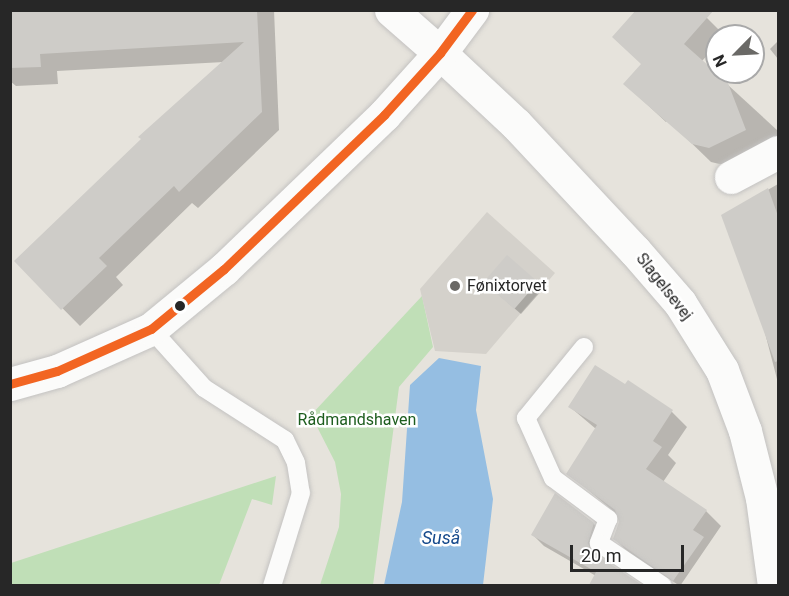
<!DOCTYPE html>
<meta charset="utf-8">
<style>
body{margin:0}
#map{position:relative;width:789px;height:596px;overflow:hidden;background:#e6e3dc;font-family:Roboto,sans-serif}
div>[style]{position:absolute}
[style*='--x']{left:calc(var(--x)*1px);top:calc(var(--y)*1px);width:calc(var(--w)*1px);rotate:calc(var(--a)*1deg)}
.green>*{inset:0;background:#c0dfb7}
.plaza>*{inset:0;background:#d4d1cb}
.water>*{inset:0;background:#95bee2}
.shadow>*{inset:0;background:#0003}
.building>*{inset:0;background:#ceccc8;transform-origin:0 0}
.roads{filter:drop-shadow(0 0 2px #c3c2c1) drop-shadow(0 0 2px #c3c2c1)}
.service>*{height:18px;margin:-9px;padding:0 9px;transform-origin:9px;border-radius:9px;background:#fbfbfa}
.minor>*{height:33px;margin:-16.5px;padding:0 16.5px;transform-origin:16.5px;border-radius:16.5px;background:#fbfbfa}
.tertiary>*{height:33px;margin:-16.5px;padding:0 16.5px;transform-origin:16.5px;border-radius:16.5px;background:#fbfbfa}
.secondary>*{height:33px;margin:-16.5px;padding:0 16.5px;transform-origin:16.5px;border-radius:16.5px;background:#fbfbfa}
.bus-1>*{height:9px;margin:-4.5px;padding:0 4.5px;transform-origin:4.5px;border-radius:4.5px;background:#f26522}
.dots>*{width:16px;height:16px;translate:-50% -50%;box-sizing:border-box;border:3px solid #fff;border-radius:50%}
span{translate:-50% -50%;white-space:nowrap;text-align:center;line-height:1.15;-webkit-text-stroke:5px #fff;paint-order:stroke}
.poi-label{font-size:16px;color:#272727}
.left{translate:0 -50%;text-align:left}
.street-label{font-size:16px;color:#272727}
.park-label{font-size:16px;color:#1d5d1e}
.water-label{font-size:18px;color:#164a8c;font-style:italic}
.frame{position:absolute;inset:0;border:12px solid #272727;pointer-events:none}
.north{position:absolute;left:705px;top:24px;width:60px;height:60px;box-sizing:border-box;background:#fff;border:2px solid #a9a9a9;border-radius:50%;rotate:246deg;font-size:16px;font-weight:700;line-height:24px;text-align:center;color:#272727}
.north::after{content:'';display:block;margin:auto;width:21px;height:27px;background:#6a6966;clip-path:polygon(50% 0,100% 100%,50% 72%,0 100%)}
.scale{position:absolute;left:570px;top:545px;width:114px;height:27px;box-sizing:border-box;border:3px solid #272727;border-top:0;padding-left:8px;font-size:18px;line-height:21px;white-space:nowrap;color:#272727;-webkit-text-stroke:4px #fff;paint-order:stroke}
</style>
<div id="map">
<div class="green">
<i style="clip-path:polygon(422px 296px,433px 347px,399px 387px,373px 585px,320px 585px,339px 527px,341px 494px,335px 462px,311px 415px)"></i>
<i style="clip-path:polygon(276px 476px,272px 505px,252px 499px,219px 585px,11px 585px,11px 563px)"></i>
</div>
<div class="plaza">
<i style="clip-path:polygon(487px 212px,555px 273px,486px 354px,435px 351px,420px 289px)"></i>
</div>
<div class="water">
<i style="clip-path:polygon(439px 358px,481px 366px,476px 410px,493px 499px,483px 585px,384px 585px,402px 502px,410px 385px)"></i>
</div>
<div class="shadow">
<i style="clip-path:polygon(10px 10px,274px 10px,279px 130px,198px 208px,192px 203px,116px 277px,123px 285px,80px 326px,16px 261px,224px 62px,57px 71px,58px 84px,16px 86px,10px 81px)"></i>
<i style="clip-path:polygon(699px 10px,725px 36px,717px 36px,717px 45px,701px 62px,711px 72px,666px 122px,625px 84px,643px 65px,614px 37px)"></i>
<i style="clip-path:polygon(778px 41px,778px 59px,770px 49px)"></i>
<i style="clip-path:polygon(728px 85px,778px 131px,778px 140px,728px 166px,711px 162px,679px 131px)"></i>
<i style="clip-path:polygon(778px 184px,778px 383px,764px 329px,723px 216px)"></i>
<i style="clip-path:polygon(537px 283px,543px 289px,521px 314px,491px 288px)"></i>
<i style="clip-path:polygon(628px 382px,672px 412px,687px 427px,668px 455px,676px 463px,663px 482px,706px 511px,721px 526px,680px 586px,630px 554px,614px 538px,620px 522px,618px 515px,568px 473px,596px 429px,570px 407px,625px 386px)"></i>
<i style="clip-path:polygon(594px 524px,605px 536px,598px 556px,600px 559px,639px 586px,591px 586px,596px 576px,544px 546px,533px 535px)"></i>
</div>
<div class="building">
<i style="clip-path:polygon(10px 10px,257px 10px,262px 112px,179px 192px,174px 186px,99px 258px,107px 266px,61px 310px,14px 261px,141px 139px,138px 137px,244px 42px,40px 54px,41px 67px,10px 68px)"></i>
<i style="clip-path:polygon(636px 10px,714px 10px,684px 44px,728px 83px,746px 130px,709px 148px,692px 144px,623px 84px,641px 64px,612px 37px)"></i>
<i style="clip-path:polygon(768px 188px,778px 216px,778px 361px,775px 362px,721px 215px)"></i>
<i style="left:507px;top:255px;width:41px;height:36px;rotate:41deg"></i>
<i style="clip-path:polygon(595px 365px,625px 384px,628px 380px,673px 410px,653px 441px,662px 447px,646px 469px,707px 510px,693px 530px,704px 537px,673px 581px,613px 539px,619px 522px,615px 510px,566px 474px,597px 425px,568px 407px)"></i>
<i style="clip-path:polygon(555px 493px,594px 523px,588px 543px,592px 552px,642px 585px,589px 585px,596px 572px,531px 535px)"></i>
</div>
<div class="roads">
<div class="service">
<i style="--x:151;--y:329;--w:79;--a:48.1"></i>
<i style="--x:204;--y:388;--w:96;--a:32.7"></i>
<i style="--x:285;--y:440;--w:25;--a:64"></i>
<i style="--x:296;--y:463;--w:30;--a:81"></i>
<i style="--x:301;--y:493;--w:97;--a:107.3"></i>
<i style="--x:584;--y:347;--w:92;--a:129.2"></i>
<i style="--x:526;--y:418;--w:66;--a:65.8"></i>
<i style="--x:553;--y:478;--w:69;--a:36.7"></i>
<i style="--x:608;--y:519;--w:26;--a:111"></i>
<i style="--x:599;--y:543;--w:77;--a:33.9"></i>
</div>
<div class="minor">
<i style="--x:391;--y:10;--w:65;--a:41.3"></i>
<i style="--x:731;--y:177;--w:53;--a:-28"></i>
</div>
<div class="tertiary">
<i style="--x:440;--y:53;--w:104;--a:43.1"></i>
<i style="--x:516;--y:124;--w:174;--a:46.9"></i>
<i style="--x:635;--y:251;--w:69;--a:49.1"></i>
<i style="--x:680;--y:303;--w:79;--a:57.9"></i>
<i style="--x:722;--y:370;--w:65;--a:69.3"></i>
<i style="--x:745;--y:431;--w:69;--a:75.8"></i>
<i style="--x:762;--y:498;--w:89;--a:82.2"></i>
</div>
<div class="secondary">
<i style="--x:10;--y:384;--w:49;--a:-15.5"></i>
<i style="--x:57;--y:371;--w:103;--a:-24.1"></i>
<i style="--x:151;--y:329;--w:94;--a:-39.4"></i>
<i style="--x:224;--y:269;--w:222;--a:-43.9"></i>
<i style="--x:384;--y:115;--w:84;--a:-47.9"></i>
<i style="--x:440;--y:53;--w:54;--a:-53.3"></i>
</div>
</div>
<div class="bus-1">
<i style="--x:10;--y:384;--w:49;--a:-15.5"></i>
<i style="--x:57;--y:371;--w:103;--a:-24.1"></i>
<i style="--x:151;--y:329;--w:94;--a:-39.4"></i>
<i style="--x:224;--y:269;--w:222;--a:-43.9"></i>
<i style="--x:384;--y:115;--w:84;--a:-47.9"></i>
<i style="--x:440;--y:53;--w:54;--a:-53.3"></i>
</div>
<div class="dots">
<i style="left:455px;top:286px;background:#6a6966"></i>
<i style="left:180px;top:306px;background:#272727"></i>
</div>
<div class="poi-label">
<span class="left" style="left:467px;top:286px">Fønixtorvet</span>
</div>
<div class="street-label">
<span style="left:664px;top:287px;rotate:52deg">Slagelsevej</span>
</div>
<div class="park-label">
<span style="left:357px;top:420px">Rådmandshaven</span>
</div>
<div class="water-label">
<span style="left:441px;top:538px">Suså</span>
</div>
<div class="frame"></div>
<div class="north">N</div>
<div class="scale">20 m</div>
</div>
